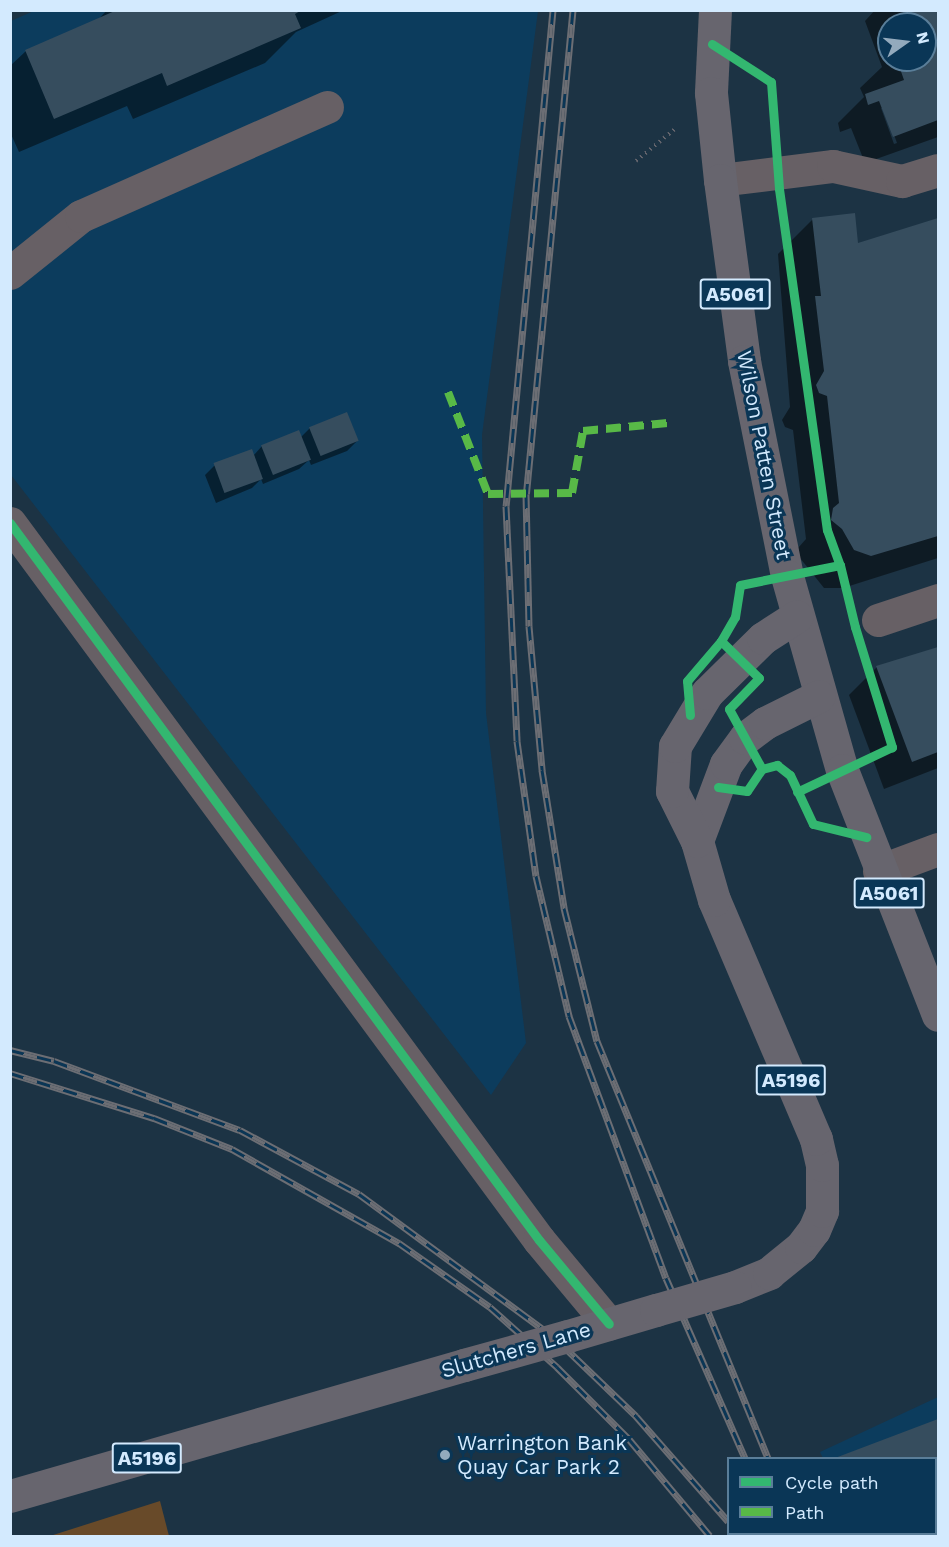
<!DOCTYPE html>
<style>
body{margin:0}
#map{position:relative;width:949px;height:1547px;overflow:hidden;background:#1c3344;font-family:"Work Sans",sans-serif}
div>[style]{position:absolute}
[style*='--x']{left:calc(var(--x)*1px);top:calc(var(--y)*1px);width:calc(var(--w)*1px);rotate:calc(var(--a)*1deg)}
.built>*{inset:0;background:#0c3c5d}
.green>*{inset:0;background:#684a29}
.shadow>*{inset:0;background:#0007}
.building>*{inset:0;background:#364d5e;transform-origin:0 0}
.path>*{height:4px;margin-top:-2px;transform-origin:0;background:repeating-linear-gradient(90deg,#63646c 0 1.5px,transparent 0 6px)}
.minor>*{height:33px;margin:-16.5px;padding:0 16.5px;transform-origin:16.5px;border-radius:16.5px;background:#676065}
.highway>*{height:33px;margin:-16.5px;padding:0 16.5px;transform-origin:16.5px;border-radius:16.5px;background:#67656e}
.rail>*{height:7px;margin-top:-3.5px;transform-origin:0;background:repeating-linear-gradient(90deg,#0a3656 0 14px,#6c6e74 0 28px);box-sizing:border-box;border-block:2px solid #6c6e74}
.highway-bridge>*{height:33px;margin:-16.5px;padding:0 16.5px;transform-origin:16.5px;border-radius:16.5px;background:#67656e}
.quiet>*{height:8px;margin-top:-4px;transform-origin:0;background:repeating-linear-gradient(90deg,#58b947 0 15px,transparent 0 23px)}
.cycleway>*{height:9px;margin:-4.5px;padding:0 4.5px;transform-origin:4.5px;border-radius:4.5px;background:#33b770}
.dots>*{width:16px;height:16px;translate:-50% -50%;box-sizing:border-box;border:3px solid #0a3656;border-radius:50%}
span{translate:-50% -50%;white-space:nowrap;text-align:center;line-height:1.15;-webkit-text-stroke:6px #0a3656;paint-order:stroke}
.shield-label span{padding:2px 4px;background:#0a3656;border:2px solid;border-radius:4px;-webkit-text-stroke-width:0}
.shield-label{font-size:20px;color:#d3eafe;font-weight:700}
.street-label{font-size:21px;color:#d3eafe}
.poi-label{font-size:21px;color:#d3eafe}
.left{translate:0 -50%;text-align:left}
.frame{position:absolute;inset:0;border:12px solid #d3eafe;pointer-events:none}
.legend{position:absolute;left:727px;top:1457px;width:210px;height:78px;box-sizing:border-box;background:#0a3656;border:2px solid #5a7e99;margin:0;padding:8px 10px;list-style:none;font-size:18px;color:#d3eafe}
.legend li{display:flex;align-items:center;gap:12px;height:30px}
.legend b{width:30px;border:2px solid #5a7e99}
.north{position:absolute;left:877px;top:12px;width:60px;height:60px;box-sizing:border-box;background:#0a3656;border:2px solid #5a7e99;border-radius:50%;rotate:76deg;font-size:16px;font-weight:700;line-height:24px;text-align:center;color:#d3eafe}
.north::after{content:'';display:block;margin:auto;width:21px;height:27px;background:#93aabd;clip-path:polygon(50% 0,100% 100%,50% 72%,0 100%)}
</style>
<div id="map">
<div class="built">
<i style="clip-path:polygon(36px 10px,538px 11px,482px 435px,486px 713px,526px 1043px,491px 1095px,11px 475px,11px 21px)"></i>
<i style="clip-path:polygon(938px 1397px,938px 1536px,852px 1536px,851px 1534px,936px 1534px,936px 1458px,823px 1458px,820px 1452px)"></i>
</div>
<div class="green">
<i style="clip-path:polygon(160px 1501px,169px 1536px,50px 1536px)"></i>
</div>
<div class="shadow">
<i style="clip-path:polygon(107px 10px,344px 10px,296px 32px,265px 63px,133px 119px,127px 106px,19px 152px,10px 132px,10px 66px,26px 51px,97px 21px)"></i>
<i style="clip-path:polygon(evenodd,875px 10px,938px 10px,938px 137px,865px 163px,851px 128px,840px 132px,838px 123px,864px 97px,860px 88px,882px 67px,865px 21px,875px 10px,889px 24px,925px 24px,925px 60px,889px 60px,889px 24px,875px 10px,881px 108px,884px 108px,897px 143px,894px 144px,881px 108px)"></i>
<i style="clip-path:polygon(938px 219px,938px 558px,843px 588px,824px 588px,800px 558px,798px 548px,806px 539px,793px 430px,785px 427px,782px 420px,790px 407px,778px 254px,812px 220px,857px 245px)"></i>
<i style="clip-path:polygon(310px 428px,357px 441px,347px 451px,311px 465px,309px 460px,299px 469px,263px 484px,261px 479px,252px 488px,216px 503px,205px 475px,214px 466px,251px 451px,253px 456px,262px 446px,300px 438px)"></i>
<i style="clip-path:polygon(938px 649px,938px 768px,884px 789px,849px 695px,877px 667px)"></i>
<i style="clip-path:polygon(938px 1421px,938px 1536px,842px 1536px,841px 1534px,936px 1534px,936px 1458px,839px 1458px)"></i>
</div>
<div class="building">
<i style="clip-path:polygon(117px 10px,302px 10px,295px 14px,301px 28px,167px 86px,162px 73px,54px 119px,25px 50px)"></i>
<i style="clip-path:polygon(908px 10px,938px 10px,938px 120px,893px 137px,879px 101px,868px 105px,865px 94px,904px 80px,897px 60px,925px 60px,925px 24px,913px 24px)"></i>
<i style="clip-path:polygon(855px 213px,858px 243px,938px 218px,938px 536px,871px 556px,854px 550px,842px 529px,831px 520px,833px 508px,839px 503px,827px 396px,819px 393px,816px 385px,824px 371px,815px 296px,821px 296px,812px 218px)"></i>
<i style="left:347px;top:412px;width:31px;height:41px;rotate:68deg"></i>
<i style="left:299px;top:430px;width:32px;height:41px;rotate:68deg"></i>
<i style="left:252px;top:449px;width:32px;height:41px;rotate:70deg"></i>
<i style="clip-path:polygon(938px 647px,938px 752px,912px 762px,876px 666px)"></i>
<i style="clip-path:polygon(938px 1419px,938px 1536px,868px 1536px,867px 1534px,936px 1534px,936px 1458px,835px 1458px)"></i>
</div>
<div class="path">
<i style="--x:636;--y:161;--w:52;--a:-39.5"></i>
</div>
<div class="minor">
<i style="--x:720;--y:180;--w:114;--a:-7.1"></i>
<i style="--x:833;--y:166;--w:71;--a:12.3"></i>
<i style="--x:902;--y:181;--w:38;--a:-17"></i>
<i style="--x:10;--y:273;--w:91;--a:-38.8"></i>
<i style="--x:81;--y:216;--w:269;--a:-23.9"></i>
<i style="--x:10;--y:523;--w:891;--a:53.58"></i>
<i style="--x:539;--y:1240;--w:109;--a:50.2"></i>
<i style="--x:878;--y:620;--w:63;--a:-18.4"></i>
<i style="--x:879;--y:871;--w:63;--a:-20.4"></i>
</div>
<div class="highway">
<i style="--x:715;--y:10;--w:83;--a:92.8"></i>
<i style="--x:711;--y:93;--w:87;--a:84.1"></i>
<i style="--x:720;--y:180;--w:183;--a:82.4"></i>
<i style="--x:744;--y:361;--w:219;--a:78.7"></i>
<i style="--x:787;--y:576;--w:202;--a:74.2"></i>
<i style="--x:842;--y:770;--w:263;--a:68.6"></i>
<i style="--x:697;--y:841;--w:82;--a:-69.4"></i>
<i style="--x:726;--y:764;--w:32;--a:-54"></i>
<i style="--x:745;--y:738;--w:25;--a:-37"></i>
<i style="--x:765;--y:723;--w:60;--a:-26.6"></i>
<i style="--x:735;--y:1287;--w:37;--a:-22"></i>
<i style="--x:769;--y:1273;--w:41;--a:-39.1"></i>
<i style="--x:801;--y:1247;--w:21;--a:-53"></i>
<i style="--x:814;--y:1230;--w:21;--a:-67"></i>
<i style="--x:822;--y:1211;--w:46;--a:-90"></i>
<i style="--x:822;--y:1165;--w:27;--a:-103"></i>
<i style="--x:816;--y:1139;--w:260;--a:-113.1"></i>
<i style="--x:714;--y:900;--w:61;--a:-106.1"></i>
<i style="--x:697;--y:841;--w:56;--a:-116.6"></i>
<i style="--x:672;--y:791;--w:45;--a:-86.2"></i>
<i style="--x:675;--y:746;--w:62;--a:-58.9"></i>
<i style="--x:707;--y:693;--w:78;--a:-44.5"></i>
<i style="--x:763;--y:638;--w:40;--a:-32.9"></i>
<i style="--x:568;--y:1336;--w:92;--a:-16.5"></i>
<i style="--x:10;--y:1496;--w:473;--a:-16.1"></i>
</div>
<div class="rail">
<i style="--x:553;--y:10;--w:498;--a:95.4"></i>
<i style="--x:506;--y:506;--w:235;--a:87.3"></i>
<i style="--x:517;--y:741;--w:136;--a:82"></i>
<i style="--x:536;--y:876;--w:144;--a:76.7"></i>
<i style="--x:569;--y:1016;--w:279;--a:69.7"></i>
<i style="--x:666;--y:1278;--w:197;--a:66.3"></i>
<i style="--x:573;--y:10;--w:486;--a:95.5"></i>
<i style="--x:526;--y:494;--w:132;--a:88.7"></i>
<i style="--x:529;--y:626;--w:145;--a:84.8"></i>
<i style="--x:542;--y:770;--w:140;--a:80.9"></i>
<i style="--x:564;--y:908;--w:137;--a:76.1"></i>
<i style="--x:597;--y:1041;--w:451;--a:67.7"></i>
<i style="--x:10;--y:1050;--w:45;--a:14"></i>
<i style="--x:54;--y:1061;--w:198;--a:20.4"></i>
<i style="--x:240;--y:1130;--w:135;--a:28.3"></i>
<i style="--x:359;--y:1194;--w:242;--a:36.3"></i>
<i style="--x:554;--y:1337;--w:114;--a:43.9"></i>
<i style="--x:636;--y:1416;--w:140;--a:48.8"></i>
<i style="--x:10;--y:1073;--w:151;--a:17.4"></i>
<i style="--x:154;--y:1118;--w:84;--a:21.7"></i>
<i style="--x:232;--y:1149;--w:192;--a:29.4"></i>
<i style="--x:399;--y:1243;--w:111;--a:35.1"></i>
<i style="--x:490;--y:1307;--w:90;--a:41.8"></i>
<i style="--x:557;--y:1367;--w:102;--a:45"></i>
<i style="--x:629;--y:1439;--w:126;--a:50.1"></i>
<i style="--x:738;--y:1534;--w:3;--a:45"></i>
<i style="--x:778;--y:1534;--w:2;--a:63"></i>
<i style="--x:800;--y:1534;--w:2;--a:63"></i>
</div>
<div class="highway-bridge">
<i style="--x:656;--y:1310;--w:82;--a:-16.2"></i>
<i style="--x:464;--y:1365;--w:108;--a:-15.6"></i>
</div>
<div class="quiet">
<i style="--x:448;--y:392;--w:110;--a:68.6"></i>
<i style="--x:488;--y:494;--w:84;--a:-0.7"></i>
<i style="--x:572;--y:493;--w:63;--a:-79.9"></i>
<i style="--x:583;--y:431;--w:85;--a:-5.4"></i>
</div>
<div class="cycleway">
<i style="--x:712;--y:44;--w:70;--a:32.8"></i>
<i style="--x:771;--y:82;--w:107;--a:85.7"></i>
<i style="--x:779;--y:189;--w:344;--a:82"></i>
<i style="--x:827;--y:530;--w:37;--a:70"></i>
<i style="--x:840;--y:565;--w:64;--a:76.4"></i>
<i style="--x:855;--y:627;--w:126;--a:72.9"></i>
<i style="--x:892;--y:747;--w:105;--a:154.7"></i>
<i style="--x:10;--y:523;--w:891;--a:53.58"></i>
<i style="--x:539;--y:1240;--w:109;--a:50.2"></i>
<i style="--x:721;--y:641;--w:53;--a:44.2"></i>
<i style="--x:759;--y:678;--w:43;--a:134.1"></i>
<i style="--x:729;--y:709;--w:68;--a:61.2"></i>
<i style="--x:690;--y:715;--w:34;--a:-95"></i>
<i style="--x:687;--y:681;--w:52;--a:-49.6"></i>
<i style="--x:721;--y:641;--w:28;--a:-60"></i>
<i style="--x:735;--y:617;--w:32;--a:-81"></i>
<i style="--x:740;--y:585;--w:102;--a:-11.3"></i>
<i style="--x:718;--y:787;--w:29;--a:8"></i>
<i style="--x:747;--y:791;--w:27;--a:-56"></i>
<i style="--x:762;--y:769;--w:16;--a:-15"></i>
<i style="--x:777;--y:765;--w:16;--a:38"></i>
<i style="--x:790;--y:775;--w:54;--a:64.9"></i>
<i style="--x:813;--y:824;--w:55;--a:13.8"></i>
</div>
<div class="dots">
<i style="left:445px;top:1455px;background:#93aabd"></i>
</div>
<div class="shield-label">
<span style="left:735px;top:294px">A5061</span>
<span style="left:889px;top:893px">A5061</span>
<span style="left:791px;top:1080px">A5196</span>
<span style="left:147px;top:1458px">A5196</span>
</div>
<div class="street-label">
<span style="left:764px;top:455px;rotate:79deg">Wilson Patten Street</span>
<span style="left:516px;top:1350px;rotate:-16deg">Slutchers Lane</span>
</div>
<div class="poi-label">
<span class="left" style="left:457px;top:1455px">Warrington Bank<br>Quay Car Park 2</span>
</div>
<div class="frame"></div>
<ul class="legend">
<li><b style="height:8px;background:#33b770"></b>Cycle path</li>
<li><b style="height:8px;background:#58b947"></b>Path</li>
</ul>
<div class="north">N</div>
</div>
